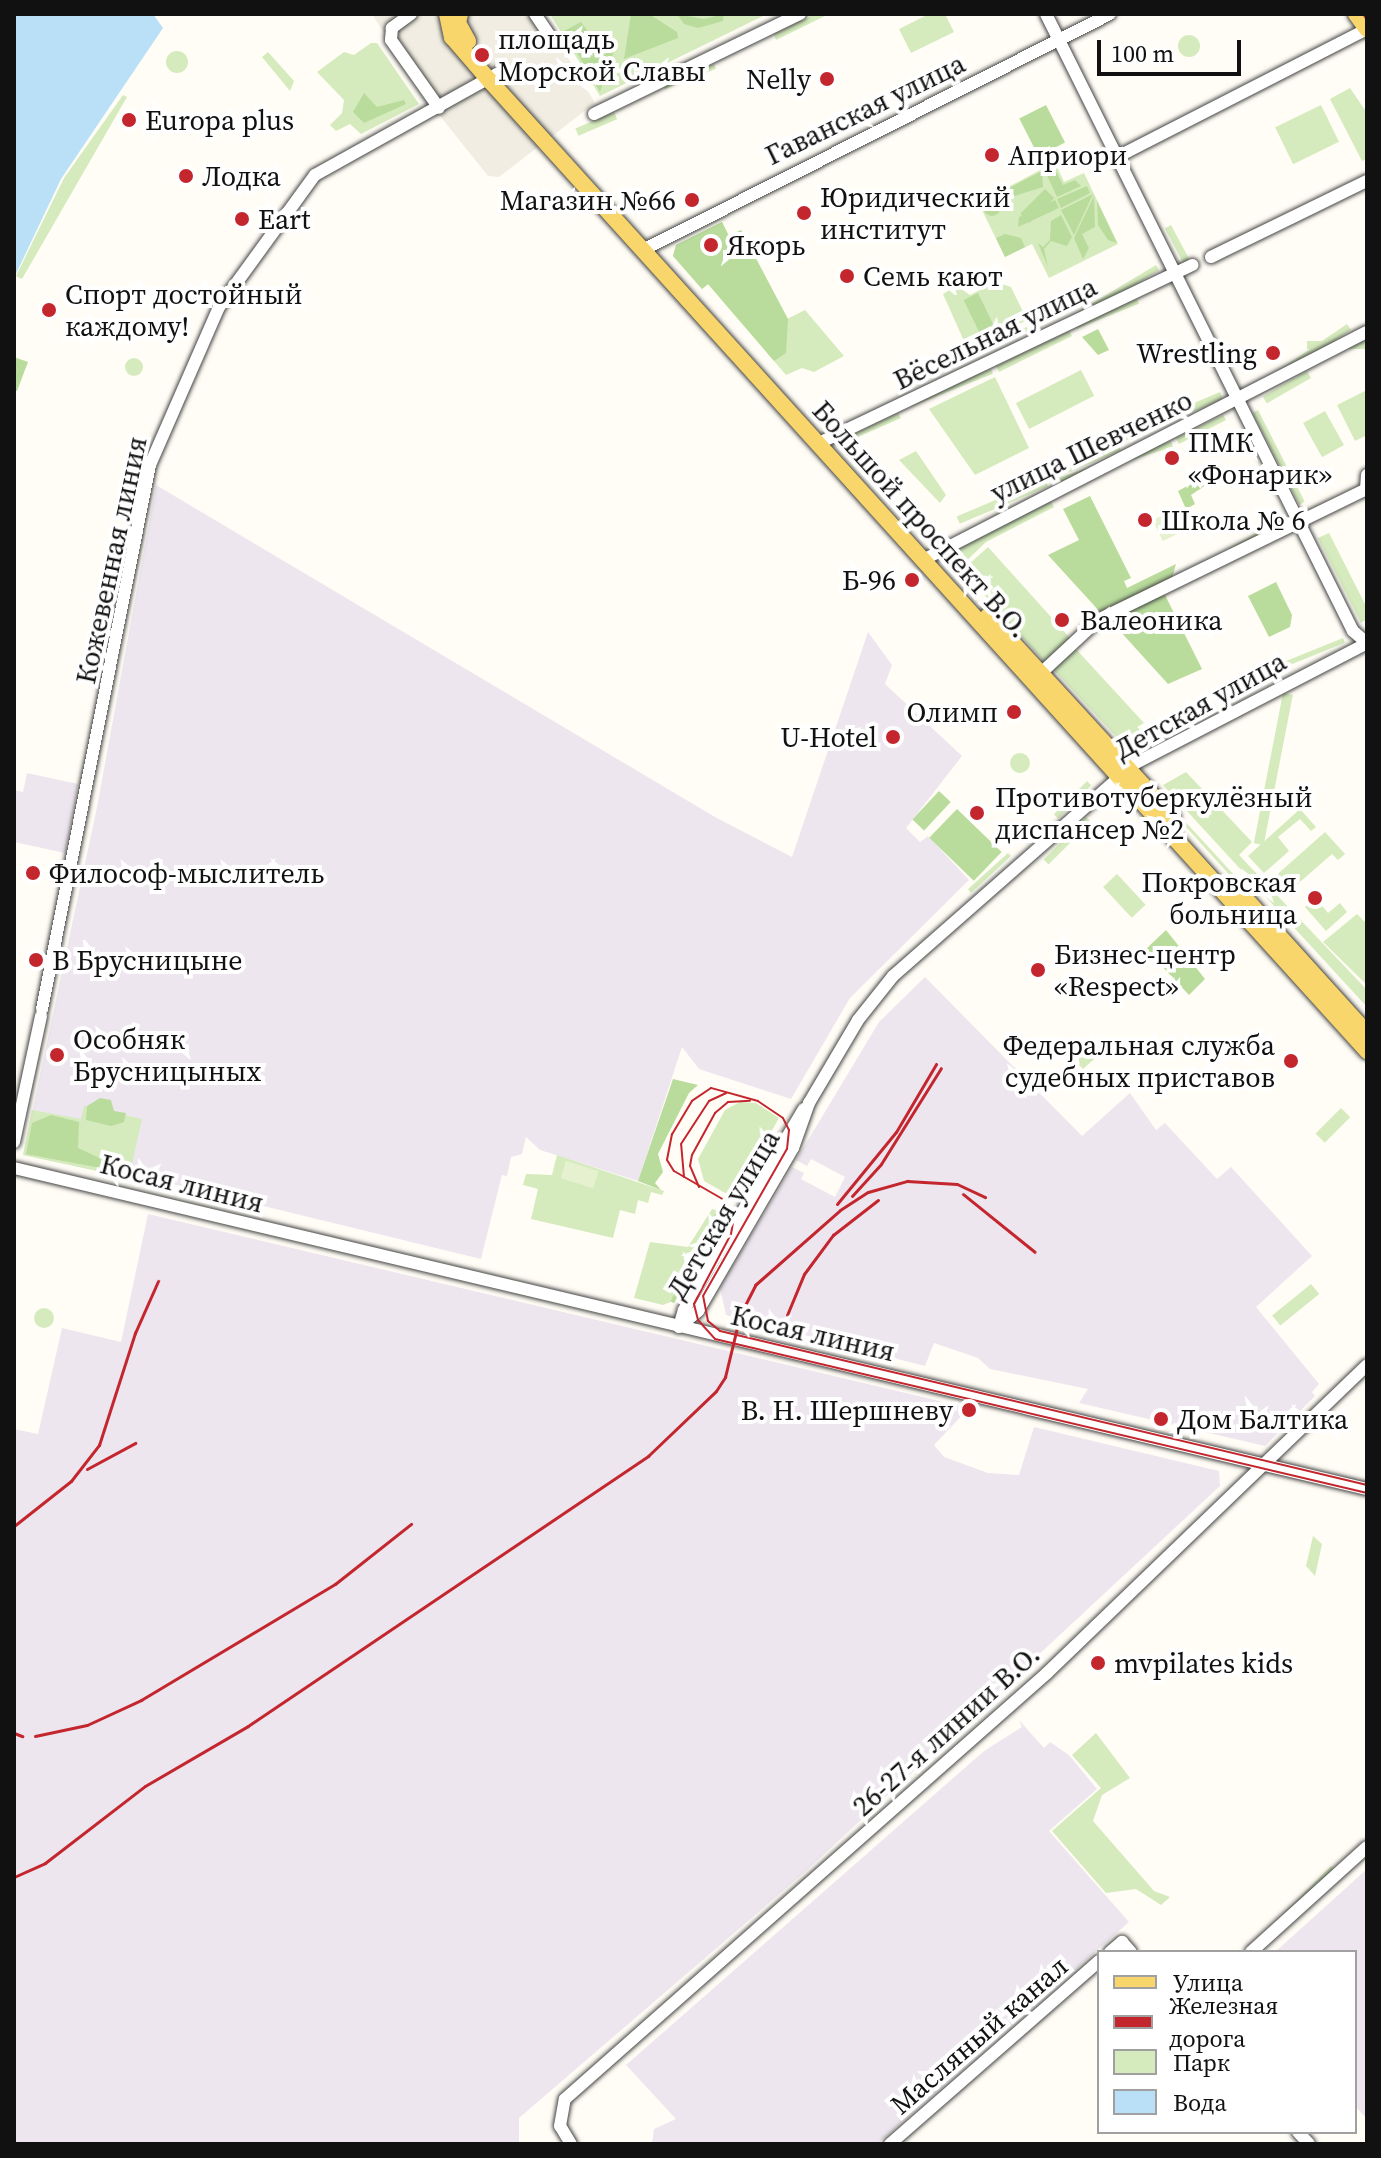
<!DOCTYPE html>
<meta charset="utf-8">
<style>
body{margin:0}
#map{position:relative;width:1381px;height:2158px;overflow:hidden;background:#fffdf5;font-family:"Source Serif 4",serif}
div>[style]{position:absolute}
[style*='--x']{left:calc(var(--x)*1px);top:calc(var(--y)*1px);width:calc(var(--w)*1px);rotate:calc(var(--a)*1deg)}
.industrial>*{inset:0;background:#eee6ef}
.green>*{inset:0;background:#d5ebbd;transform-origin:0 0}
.round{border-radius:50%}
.forest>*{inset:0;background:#b9dc9c;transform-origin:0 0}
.pitch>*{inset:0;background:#e6f2cf;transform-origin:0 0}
.plaza>*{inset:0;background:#f1ede2}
.water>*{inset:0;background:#b9e0f7}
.roads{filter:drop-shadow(0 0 2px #444) drop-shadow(0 0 2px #444)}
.minor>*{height:12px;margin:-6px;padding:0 6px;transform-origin:6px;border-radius:6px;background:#fff}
.major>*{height:16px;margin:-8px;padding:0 8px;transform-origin:8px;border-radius:8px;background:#f9d66b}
.tram>*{height:2px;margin:-1px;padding:0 1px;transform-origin:1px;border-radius:1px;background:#c4262e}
.rail>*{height:3px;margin:-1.5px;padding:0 1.5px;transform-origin:1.5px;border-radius:1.5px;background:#c4262e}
.dots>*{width:22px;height:22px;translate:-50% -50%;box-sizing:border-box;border:4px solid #fff;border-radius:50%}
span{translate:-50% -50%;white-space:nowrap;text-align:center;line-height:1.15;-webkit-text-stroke:8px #fff;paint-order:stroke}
.poi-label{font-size:28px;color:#111}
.left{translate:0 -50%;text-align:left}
.right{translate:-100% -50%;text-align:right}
.street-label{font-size:28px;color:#111}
.frame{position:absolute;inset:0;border:16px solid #111;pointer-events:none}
.legend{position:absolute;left:1097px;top:1950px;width:260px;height:184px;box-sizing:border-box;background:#fff;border:2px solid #a0a0a0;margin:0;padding:10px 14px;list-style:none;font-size:24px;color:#111}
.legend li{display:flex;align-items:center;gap:16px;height:40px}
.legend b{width:40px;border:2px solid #a0a0a0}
.scale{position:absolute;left:1097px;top:40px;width:144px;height:36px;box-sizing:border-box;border:4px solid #111;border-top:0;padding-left:10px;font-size:24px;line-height:28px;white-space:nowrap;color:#111;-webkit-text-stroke:6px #fff;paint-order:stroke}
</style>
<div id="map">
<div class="industrial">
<i style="clip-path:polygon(156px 485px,715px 817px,792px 857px,868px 632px,892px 665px,885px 684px,962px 756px,906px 828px,920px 842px,928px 836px,969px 880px,850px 998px,791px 1099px,699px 1069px,682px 1047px,638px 1181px,540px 1150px,526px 1137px,522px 1154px,511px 1157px,507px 1176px,502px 1175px,481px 1259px,177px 1185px,23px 1155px,97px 807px)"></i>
<i style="clip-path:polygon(27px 773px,78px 784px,65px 853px,14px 842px,14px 790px,23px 792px)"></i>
<i style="clip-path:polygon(925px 977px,1082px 1136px,1130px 1093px,1156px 1130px,1165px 1123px,1217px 1179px,1231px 1167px,1312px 1256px,1256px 1307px,1319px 1384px,1312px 1392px,1315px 1396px,1265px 1446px,1079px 1403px,1088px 1389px,990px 1369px,978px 1358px,934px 1343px,925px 1366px,726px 1315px,720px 1288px,792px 1167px,804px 1173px,801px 1179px,835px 1197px,845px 1177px,811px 1159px,807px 1166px,796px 1160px,879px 1022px)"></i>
<i style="clip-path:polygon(148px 1214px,969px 1408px,934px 1445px,944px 1457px,988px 1473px,1019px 1475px,1034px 1427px,1219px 1471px,1220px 1486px,805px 1872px,519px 2118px,519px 2144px,14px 2144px,14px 1429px,38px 1434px,62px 1328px,121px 1342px)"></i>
<i style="clip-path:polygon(1019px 1720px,1044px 1748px,1050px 1742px,1069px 1755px,1097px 1789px,1049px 1831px,1129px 1922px,877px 2144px,652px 2144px,654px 2129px,676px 2119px,626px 2065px,984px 1751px,1022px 1727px)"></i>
<i style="clip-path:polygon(1367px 1869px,1367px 2119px,1355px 2106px,1355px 1952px,1275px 1952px)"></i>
</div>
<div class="green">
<i style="clip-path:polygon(550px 14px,767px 14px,600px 96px)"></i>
<i style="clip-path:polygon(815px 14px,829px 14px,776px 40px,774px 34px)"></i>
<i style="clip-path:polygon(929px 14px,945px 14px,954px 32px,911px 53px,899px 29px)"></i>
<i class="round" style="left:1178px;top:35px;width:22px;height:22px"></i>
<i style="clip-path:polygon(371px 43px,377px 43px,419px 104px,361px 134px,350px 124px,336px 131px,330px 125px,342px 113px,344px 100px,317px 72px,344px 52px,354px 55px)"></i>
<i class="round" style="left:166px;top:51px;width:22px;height:22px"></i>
<i style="clip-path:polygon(268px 52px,294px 81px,290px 91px,262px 57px)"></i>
<i style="left:714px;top:64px;width:5px;height:55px;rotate:68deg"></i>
<i style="clip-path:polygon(1350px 88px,1367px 113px,1367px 159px,1362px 161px,1330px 99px)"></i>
<i style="clip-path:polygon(123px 95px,127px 97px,22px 279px,16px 276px,64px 178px)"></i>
<i style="left:1321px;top:105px;width:41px;height:51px;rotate:64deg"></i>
<i style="left:614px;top:112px;width:8px;height:42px;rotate:67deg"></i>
<i style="clip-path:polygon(1055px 162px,1064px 182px,1084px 173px,1118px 244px,1049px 278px,1032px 244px,1005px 257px,982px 210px,977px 204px,971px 207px)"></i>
<i style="clip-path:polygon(722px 222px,729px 236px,741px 230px,787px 319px,805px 310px,844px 356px,814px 372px,802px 368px,786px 375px,708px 284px,702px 289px,673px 256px,676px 245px)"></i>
<i style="left:1171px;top:225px;width:40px;height:7px;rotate:62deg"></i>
<i style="left:1156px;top:265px;width:6px;height:133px;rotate:59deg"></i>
<i style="clip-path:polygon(996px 282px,1011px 287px,1027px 320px,968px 350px,943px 294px,957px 286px,970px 295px)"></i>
<i style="left:1137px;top:299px;width:5px;height:67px;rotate:68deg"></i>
<i style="left:1347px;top:324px;width:7px;height:108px;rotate:56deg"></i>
<i style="left:1027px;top:327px;width:5px;height:103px;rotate:68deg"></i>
<i style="clip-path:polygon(1069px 331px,1072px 336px,999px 372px,996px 366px)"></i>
<i style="left:1367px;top:341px;width:8px;height:60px;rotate:90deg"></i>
<i class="round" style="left:125px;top:358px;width:18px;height:18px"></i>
<i style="left:991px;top:369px;width:5px;height:89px;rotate:68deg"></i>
<i style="left:1081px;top:370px;width:29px;height:73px;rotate:63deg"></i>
<i style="left:1307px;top:371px;width:8px;height:51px;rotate:60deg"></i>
<i style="clip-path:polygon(995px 377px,1029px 448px,975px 475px,929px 409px)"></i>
<i style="clip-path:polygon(1367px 390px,1367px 435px,1355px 441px,1337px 405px)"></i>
<i style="left:1220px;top:392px;width:8px;height:108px;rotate:67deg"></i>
<i style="left:1258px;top:410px;width:103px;height:6px;rotate:63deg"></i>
<i style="left:1325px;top:411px;width:39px;height:25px;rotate:61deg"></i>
<i style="clip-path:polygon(898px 413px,901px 418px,844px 443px,842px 440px)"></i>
<i style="clip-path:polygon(1223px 415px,1226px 420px,1179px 444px,1176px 438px)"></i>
<i style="left:1171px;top:441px;width:6px;height:126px;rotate:72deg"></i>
<i style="left:1118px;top:443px;width:8px;height:75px;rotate:67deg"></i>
<i style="clip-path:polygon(916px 451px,946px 495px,940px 503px,899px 460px)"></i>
<i style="left:1045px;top:479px;width:8px;height:96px;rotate:67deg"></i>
<i style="clip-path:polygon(1051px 501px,1054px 507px,986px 542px,959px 568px,947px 554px)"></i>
<i style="left:1280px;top:519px;width:8px;height:58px;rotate:60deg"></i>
<i style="clip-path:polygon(1329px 533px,1367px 608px,1367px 619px,1361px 623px,1318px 538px)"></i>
<i style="left:988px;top:547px;width:123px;height:35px;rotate:48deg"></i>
<i style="left:1343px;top:638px;width:5px;height:134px;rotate:68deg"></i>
<i style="clip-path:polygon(1075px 648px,1144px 723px,1137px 727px,1144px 733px,1122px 743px,1052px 668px)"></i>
<i style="left:1283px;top:693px;width:10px;height:153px;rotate:11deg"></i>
<i style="clip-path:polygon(1215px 704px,1217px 709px,1165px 736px,1160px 731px)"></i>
<i style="clip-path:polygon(1154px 734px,1159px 740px,1131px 753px,1125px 747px)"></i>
<i class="round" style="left:1010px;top:753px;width:20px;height:20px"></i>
<i style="clip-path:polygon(1186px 772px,1252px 842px,1239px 855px,1367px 990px,1367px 1007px,1163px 785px)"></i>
<i style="left:1087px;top:781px;width:6px;height:47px;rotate:45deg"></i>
<i style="clip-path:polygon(1300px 809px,1316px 827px,1311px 831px,1300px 819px,1278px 837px,1289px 851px,1264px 873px,1248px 856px)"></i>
<i style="clip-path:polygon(1180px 816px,1367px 1020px,1367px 1027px,1178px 818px)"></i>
<i style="left:1086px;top:817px;width:7px;height:60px;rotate:45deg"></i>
<i style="clip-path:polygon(1325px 832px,1345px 854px,1338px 860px,1332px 854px,1285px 895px,1271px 880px)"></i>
<i style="clip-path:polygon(1008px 853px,1011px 856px,971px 893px,968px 889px)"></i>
<i style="left:1117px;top:874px;width:42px;height:19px;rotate:47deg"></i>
<i style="clip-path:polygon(1316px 898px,1328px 913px,1340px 903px,1347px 912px,1326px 931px,1305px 907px)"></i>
<i style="clip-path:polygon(1357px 914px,1367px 924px,1367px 985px,1323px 942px)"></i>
<i style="clip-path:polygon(1095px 1042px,1103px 1051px,1083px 1069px,1075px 1061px,1083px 1053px,1093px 1057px,1086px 1050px)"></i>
<i style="clip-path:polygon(740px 1102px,756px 1103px,779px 1118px,734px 1198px,704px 1181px,698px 1159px,725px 1110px)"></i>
<i style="clip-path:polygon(84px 1106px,142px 1119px,129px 1178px,23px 1155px,32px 1110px,81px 1119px)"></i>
<i style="left:1341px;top:1108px;width:13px;height:36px;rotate:45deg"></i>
<i style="clip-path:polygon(783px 1123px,744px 1196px,739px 1198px)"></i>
<i style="clip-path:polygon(557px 1155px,664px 1191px,662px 1195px,651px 1192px,648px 1203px,638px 1200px,635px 1214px,620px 1210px,613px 1238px,531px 1219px,538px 1189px,523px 1185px,526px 1174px,552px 1175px)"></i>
<i style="clip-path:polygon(712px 1209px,725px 1213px,673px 1301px,663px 1305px,634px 1298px,650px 1242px,688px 1247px)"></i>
<i style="left:1311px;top:1284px;width:13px;height:50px;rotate:51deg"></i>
<i class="round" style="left:34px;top:1308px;width:20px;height:20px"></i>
<i style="clip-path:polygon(1313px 1536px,1322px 1544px,1315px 1576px,1306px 1566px)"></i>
<i style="clip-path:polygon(1096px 1733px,1130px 1778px,1102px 1795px,1093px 1821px,1154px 1891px,1170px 1897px,1161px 1905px,1136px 1889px,1106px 1893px,1052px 1831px,1101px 1788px,1072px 1755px)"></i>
<i style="left:1331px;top:1866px;width:4px;height:130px;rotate:45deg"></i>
</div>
<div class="forest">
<i style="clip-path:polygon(631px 14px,649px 14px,677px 32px,678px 38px,624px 59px)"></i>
<i style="clip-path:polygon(677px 14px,704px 19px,724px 14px,723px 21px,698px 28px,684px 24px)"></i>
<i style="clip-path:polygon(581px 22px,590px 34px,592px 50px,601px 55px,614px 51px,600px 92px,564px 31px)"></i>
<i style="clip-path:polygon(364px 93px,377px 107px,404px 100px,406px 104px,364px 123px,353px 112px)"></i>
<i style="left:1046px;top:105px;width:42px;height:30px;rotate:63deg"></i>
<i style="clip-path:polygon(1054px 167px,1063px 185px,1075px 180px,1081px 186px,1057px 197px,1045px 171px)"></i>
<i style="clip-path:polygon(1042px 171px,1043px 187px,1011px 197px,1007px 189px)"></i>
<i style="clip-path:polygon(1087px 186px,1090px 193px,1061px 208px,1057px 199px)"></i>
<i style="left:1045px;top:189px;width:13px;height:35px;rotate:45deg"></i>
<i style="clip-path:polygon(1093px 194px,1074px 235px,1061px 210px)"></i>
<i style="clip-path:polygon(1094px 196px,1095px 227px,1082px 234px,1089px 248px,1083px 259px,1074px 238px)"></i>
<i class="round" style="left:983px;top:198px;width:18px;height:18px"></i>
<i style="clip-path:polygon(1055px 200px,1059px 208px,1018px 227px,1019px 217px)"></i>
<i style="clip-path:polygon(1097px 201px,1117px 243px,1108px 240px,1098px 225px)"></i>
<i style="clip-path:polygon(1061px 215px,1072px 237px,1067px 246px,1051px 241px,1044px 249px,1048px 267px,1038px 243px,1043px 247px,1050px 240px,1051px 221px)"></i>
<i style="clip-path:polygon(722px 222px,729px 236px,741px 230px,788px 319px,786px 353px,774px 361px,708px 284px,702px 289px,673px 256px,676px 245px)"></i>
<i style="clip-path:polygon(1005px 234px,1021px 238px,1025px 247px,1005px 257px,996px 238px)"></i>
<i style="left:978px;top:293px;width:43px;height:16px;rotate:64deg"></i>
<i style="clip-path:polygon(1098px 329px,1109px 350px,1098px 355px,1082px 337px)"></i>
<i style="clip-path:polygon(14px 357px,28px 362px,17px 391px,14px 390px)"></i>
<i style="clip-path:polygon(1204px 477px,1209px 483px,1191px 495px,1195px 504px,1186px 509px,1178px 491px)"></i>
<i style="clip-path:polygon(1090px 496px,1131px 578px,1124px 581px,1127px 588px,1176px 564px,1172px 578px,1101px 613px,1048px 555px,1079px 540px,1063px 509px)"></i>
<i style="clip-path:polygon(1276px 582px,1292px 615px,1290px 627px,1269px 637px,1248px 596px)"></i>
<i style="clip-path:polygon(1164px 593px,1202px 669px,1168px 684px,1109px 619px)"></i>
<i style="left:939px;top:791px;width:16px;height:39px;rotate:43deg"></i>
<i style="left:957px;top:809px;width:62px;height:40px;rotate:44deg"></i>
<i style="clip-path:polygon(1166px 930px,1205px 979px,1189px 995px,1146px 949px)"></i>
<i style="clip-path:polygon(673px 1079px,698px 1085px,689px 1093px,658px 1154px,663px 1172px,655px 1183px,661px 1190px,638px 1181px)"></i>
<i style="clip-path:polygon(100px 1098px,111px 1100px,114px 1111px,126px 1113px,124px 1122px,111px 1126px,86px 1120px,87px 1106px)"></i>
<i style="clip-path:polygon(51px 1115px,79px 1122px,78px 1148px,104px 1160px,106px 1169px,26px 1154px,32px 1123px)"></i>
<i style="left:715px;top:1214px;width:4px;height:98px;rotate:27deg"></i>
</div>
<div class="pitch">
<i style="left:1181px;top:507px;width:23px;height:31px;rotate:65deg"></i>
<i style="left:566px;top:1161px;width:34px;height:18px;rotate:17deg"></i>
</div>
<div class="plaza">
<i style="clip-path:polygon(372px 14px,542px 14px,595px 103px,499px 177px,488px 176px,424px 96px)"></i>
</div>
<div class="water">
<i style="clip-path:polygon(14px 14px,153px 14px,163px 28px,61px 179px,14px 278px)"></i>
</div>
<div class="roads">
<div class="minor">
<i style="--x:411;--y:14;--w:24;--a:144"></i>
<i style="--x:392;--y:28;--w:12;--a:95"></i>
<i style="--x:391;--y:40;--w:83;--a:54.8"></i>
<i style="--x:535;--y:14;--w:25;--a:56"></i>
<i style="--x:1046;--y:14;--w:689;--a:63.55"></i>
<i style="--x:1353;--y:631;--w:18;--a:41"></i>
<i style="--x:594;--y:114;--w:229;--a:-25.9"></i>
<i style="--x:1117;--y:157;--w:281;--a:-27.1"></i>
<i style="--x:643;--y:250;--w:523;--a:-26.81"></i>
<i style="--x:1211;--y:257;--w:174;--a:-26"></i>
<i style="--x:817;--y:444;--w:416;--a:-25.5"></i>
<i style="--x:923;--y:560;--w:499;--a:-27.2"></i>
<i style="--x:1041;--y:673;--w:78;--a:-42.9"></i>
<i style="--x:1098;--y:620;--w:298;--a:-26"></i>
<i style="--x:1366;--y:489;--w:14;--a:-86"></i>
<i style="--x:42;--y:1009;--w:555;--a:-78.77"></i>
<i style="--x:150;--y:465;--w:172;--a:-66.4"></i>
<i style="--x:219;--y:307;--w:163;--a:-54"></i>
<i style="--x:315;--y:175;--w:210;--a:-29.1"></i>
<i style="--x:14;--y:1142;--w:129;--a:-77.9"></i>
<i style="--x:14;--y:1168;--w:1391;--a:13.35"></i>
<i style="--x:679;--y:1327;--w:25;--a:-40"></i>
<i style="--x:698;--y:1311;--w:189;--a:-59.8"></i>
<i style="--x:793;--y:1148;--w:48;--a:-70.4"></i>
<i style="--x:809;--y:1103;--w:96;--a:-59.4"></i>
<i style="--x:858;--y:1020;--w:56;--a:-51.5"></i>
<i style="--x:893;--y:976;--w:321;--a:-41.3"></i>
<i style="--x:1134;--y:764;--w:263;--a:-27.4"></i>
<i style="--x:679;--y:1327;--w:18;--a:-74"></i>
<i style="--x:684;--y:1310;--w:234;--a:-59.2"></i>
<i style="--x:1110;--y:1952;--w:16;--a:-40"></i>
<i style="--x:1122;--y:1942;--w:13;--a:48"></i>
<i style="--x:1251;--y:1952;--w:156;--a:-42.2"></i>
<i style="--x:1298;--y:2132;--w:16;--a:47"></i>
<i style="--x:571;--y:2144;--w:21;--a:-121"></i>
<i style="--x:560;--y:2126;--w:27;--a:-80"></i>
<i style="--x:565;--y:2099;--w:643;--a:-41.47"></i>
<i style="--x:1047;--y:1673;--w:444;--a:-43.9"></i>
<i style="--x:890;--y:2144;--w:278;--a:-41.2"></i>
</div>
<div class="major">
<i style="--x:447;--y:14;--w:24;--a:78"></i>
<i style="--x:452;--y:37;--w:58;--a:49.2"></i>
<i style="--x:490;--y:81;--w:1308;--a:47.88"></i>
<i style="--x:460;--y:14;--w:9;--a:103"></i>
<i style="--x:458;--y:23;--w:21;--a:61"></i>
<i style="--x:1356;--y:14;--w:19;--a:54"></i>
<i style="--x:988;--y:616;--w:273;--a:47.5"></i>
<i style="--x:1244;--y:897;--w:183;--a:47.9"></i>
</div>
</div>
<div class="tram">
<i style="--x:1363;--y:14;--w:7;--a:56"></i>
<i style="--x:684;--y:1177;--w:33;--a:-95"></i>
<i style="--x:681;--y:1144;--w:51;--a:-56.9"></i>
<i style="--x:709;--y:1101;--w:19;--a:-25"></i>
<i style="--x:699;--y:1187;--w:23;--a:-113"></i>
<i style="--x:690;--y:1166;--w:11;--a:-80"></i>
<i style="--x:692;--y:1155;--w:48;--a:-61.3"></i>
<i style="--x:715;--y:1113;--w:17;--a:-40"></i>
<i style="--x:728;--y:1102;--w:22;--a:-3"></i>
<i style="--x:1367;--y:1485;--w:665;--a:-166.61"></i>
<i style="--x:720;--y:1331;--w:16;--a:-140"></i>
<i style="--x:708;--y:1321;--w:25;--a:-101"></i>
<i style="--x:703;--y:1296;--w:169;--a:-60.3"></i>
<i style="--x:787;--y:1149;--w:19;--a:-84"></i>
<i style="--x:789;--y:1130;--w:13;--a:-117"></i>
<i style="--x:783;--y:1118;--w:30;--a:-146"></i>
<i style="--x:758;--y:1101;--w:49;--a:-164.5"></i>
<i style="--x:711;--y:1088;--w:23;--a:146"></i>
<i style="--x:692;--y:1101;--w:39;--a:121"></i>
<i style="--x:672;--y:1134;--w:26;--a:101"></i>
<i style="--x:667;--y:1160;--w:13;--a:58"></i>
<i style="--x:674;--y:1171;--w:60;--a:30"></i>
<i style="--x:726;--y:1201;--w:18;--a:63"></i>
<i style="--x:734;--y:1217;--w:17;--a:100"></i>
<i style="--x:731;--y:1234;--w:79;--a:117.9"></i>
<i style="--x:694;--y:1304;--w:16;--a:76"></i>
<i style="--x:698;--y:1320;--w:25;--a:48"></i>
<i style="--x:715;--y:1339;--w:670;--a:13.29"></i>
</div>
<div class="rail">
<i style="--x:963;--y:1194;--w:92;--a:38.9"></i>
<i style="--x:852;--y:1196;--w:43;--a:-47.8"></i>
<i style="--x:881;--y:1164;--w:113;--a:-58"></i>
<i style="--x:837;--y:1204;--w:93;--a:-50.7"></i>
<i style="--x:896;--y:1132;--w:79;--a:-59.5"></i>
<i style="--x:787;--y:1315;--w:44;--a:-67.5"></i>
<i style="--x:804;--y:1274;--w:49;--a:-53.4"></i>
<i style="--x:833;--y:1235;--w:57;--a:-37.9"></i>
<i style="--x:87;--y:1469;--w:55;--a:-28.4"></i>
<i style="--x:14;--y:1526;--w:73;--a:-38.3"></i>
<i style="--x:71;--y:1481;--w:46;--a:-52.1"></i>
<i style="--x:99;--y:1445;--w:118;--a:-72.2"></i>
<i style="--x:135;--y:1333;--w:57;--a:-66.1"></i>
<i style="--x:14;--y:1733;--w:9;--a:21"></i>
<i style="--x:35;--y:1736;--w:53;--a:-11.9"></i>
<i style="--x:87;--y:1725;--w:60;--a:-24.8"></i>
<i style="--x:141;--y:1700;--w:226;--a:-30.9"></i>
<i style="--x:335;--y:1584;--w:97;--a:-38.3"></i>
<i style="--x:14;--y:1877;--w:34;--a:-24"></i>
<i style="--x:45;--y:1863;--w:126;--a:-37.6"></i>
<i style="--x:145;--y:1786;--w:119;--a:-30.2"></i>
<i style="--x:248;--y:1726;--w:483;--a:-34"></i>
<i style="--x:648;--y:1456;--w:94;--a:-43.7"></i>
<i style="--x:716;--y:1391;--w:17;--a:-57"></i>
<i style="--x:725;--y:1377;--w:64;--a:-76.4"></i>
<i style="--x:740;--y:1315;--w:34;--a:-63"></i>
<i style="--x:755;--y:1285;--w:113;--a:-41.4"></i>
<i style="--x:840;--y:1210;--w:33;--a:-33"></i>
<i style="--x:868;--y:1192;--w:41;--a:-15.8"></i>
<i style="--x:907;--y:1181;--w:50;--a:3.4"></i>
<i style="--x:957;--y:1184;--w:31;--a:25"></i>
</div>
<div class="dots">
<i style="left:482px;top:55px;background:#c4262e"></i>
<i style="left:827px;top:79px;background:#c4262e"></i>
<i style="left:129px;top:120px;background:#c4262e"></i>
<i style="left:992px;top:155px;background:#c4262e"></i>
<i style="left:186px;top:176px;background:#c4262e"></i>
<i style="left:692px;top:200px;background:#c4262e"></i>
<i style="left:804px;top:213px;background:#c4262e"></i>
<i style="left:242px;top:219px;background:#c4262e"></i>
<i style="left:711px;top:245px;background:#c4262e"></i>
<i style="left:847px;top:276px;background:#c4262e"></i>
<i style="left:49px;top:310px;background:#c4262e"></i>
<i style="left:1273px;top:353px;background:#c4262e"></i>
<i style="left:1172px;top:458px;background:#c4262e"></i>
<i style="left:1145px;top:520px;background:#c4262e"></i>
<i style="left:912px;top:580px;background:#c4262e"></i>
<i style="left:1062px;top:620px;background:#c4262e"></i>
<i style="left:1014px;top:712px;background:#c4262e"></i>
<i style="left:893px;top:737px;background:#c4262e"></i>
<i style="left:977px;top:813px;background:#c4262e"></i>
<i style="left:33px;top:873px;background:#c4262e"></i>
<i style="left:1315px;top:898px;background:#c4262e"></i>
<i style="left:36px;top:960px;background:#c4262e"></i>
<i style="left:1038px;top:970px;background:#c4262e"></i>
<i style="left:57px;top:1055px;background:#c4262e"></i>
<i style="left:1291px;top:1061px;background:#c4262e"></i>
<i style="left:969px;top:1410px;background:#c4262e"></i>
<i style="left:1161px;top:1419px;background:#c4262e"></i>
<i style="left:1098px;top:1663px;background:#c4262e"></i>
</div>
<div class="poi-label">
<span class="left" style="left:498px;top:55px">площадь<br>Морской Славы</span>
<span class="right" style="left:811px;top:79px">Nelly</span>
<span class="left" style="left:145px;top:120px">Europa plus</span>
<span class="left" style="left:1008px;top:155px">Априори</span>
<span class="left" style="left:202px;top:176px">Лодка</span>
<span class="left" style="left:820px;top:213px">Юридический<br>институт</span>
<span class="right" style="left:676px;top:200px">Магазин №66</span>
<span class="left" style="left:258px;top:219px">Eart</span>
<span class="left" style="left:727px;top:245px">Якорь</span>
<span class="left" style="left:863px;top:276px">Семь кают</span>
<span class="left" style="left:65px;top:310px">Спорт достойный<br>каждому!</span>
<span class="right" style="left:1257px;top:353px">Wrestling</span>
<span class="left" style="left:1188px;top:458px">ПМК<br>«Фонарик»</span>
<span class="left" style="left:1161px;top:520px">Школа № 6</span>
<span class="right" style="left:896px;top:580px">Б-96</span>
<span class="left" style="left:1080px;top:620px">Валеоника</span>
<span class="right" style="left:998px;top:712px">Олимп</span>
<span class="right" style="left:877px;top:737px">U-Hotel</span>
<span class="left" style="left:995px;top:813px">Противотуберкулёзный<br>диспансер №2</span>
<span class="left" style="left:49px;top:873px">Философ-мыслитель</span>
<span class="right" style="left:1297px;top:898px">Покровская<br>больница</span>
<span class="left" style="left:1054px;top:970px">Бизнес-центр<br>«Respect»</span>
<span class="left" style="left:52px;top:960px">В Брусницыне</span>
<span class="left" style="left:73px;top:1055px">Особняк<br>Брусницыных</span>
<span class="right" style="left:1275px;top:1061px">Федеральная служба<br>судебных приставов</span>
<span class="right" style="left:953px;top:1410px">В. Н. Шершневу</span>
<span class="left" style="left:1177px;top:1419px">Дом Балтика</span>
<span class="left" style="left:1114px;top:1663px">mvpilates kids</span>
</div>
<div class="street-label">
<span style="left:865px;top:109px;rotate:-26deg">Гаванская улица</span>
<span style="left:995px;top:333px;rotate:-26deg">Вёсельная улица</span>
<span style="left:1091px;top:446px;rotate:-26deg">улица Шевченко</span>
<span style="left:921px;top:519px;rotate:48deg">Большой проспект В.О.</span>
<span style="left:111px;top:560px;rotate:-78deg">Кожевенная линия</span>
<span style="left:1200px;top:705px;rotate:-29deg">Детская улица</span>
<span style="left:182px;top:1183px;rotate:14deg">Косая линия</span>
<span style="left:723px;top:1214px;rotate:-59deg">Детская улица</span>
<span style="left:813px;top:1333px;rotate:13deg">Косая линия</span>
<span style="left:946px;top:1730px;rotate:-42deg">26-27-я линии В.О.</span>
<span style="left:979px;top:2035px;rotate:-41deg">Масляный канал</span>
</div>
<div class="frame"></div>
<ul class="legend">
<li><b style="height:10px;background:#f9d66b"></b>Улица</li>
<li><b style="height:10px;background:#c4262e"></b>Железная дорога</li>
<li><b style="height:22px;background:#d5ebbd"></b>Парк</li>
<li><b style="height:22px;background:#b9e0f7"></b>Вода</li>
</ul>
<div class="scale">100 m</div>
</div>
